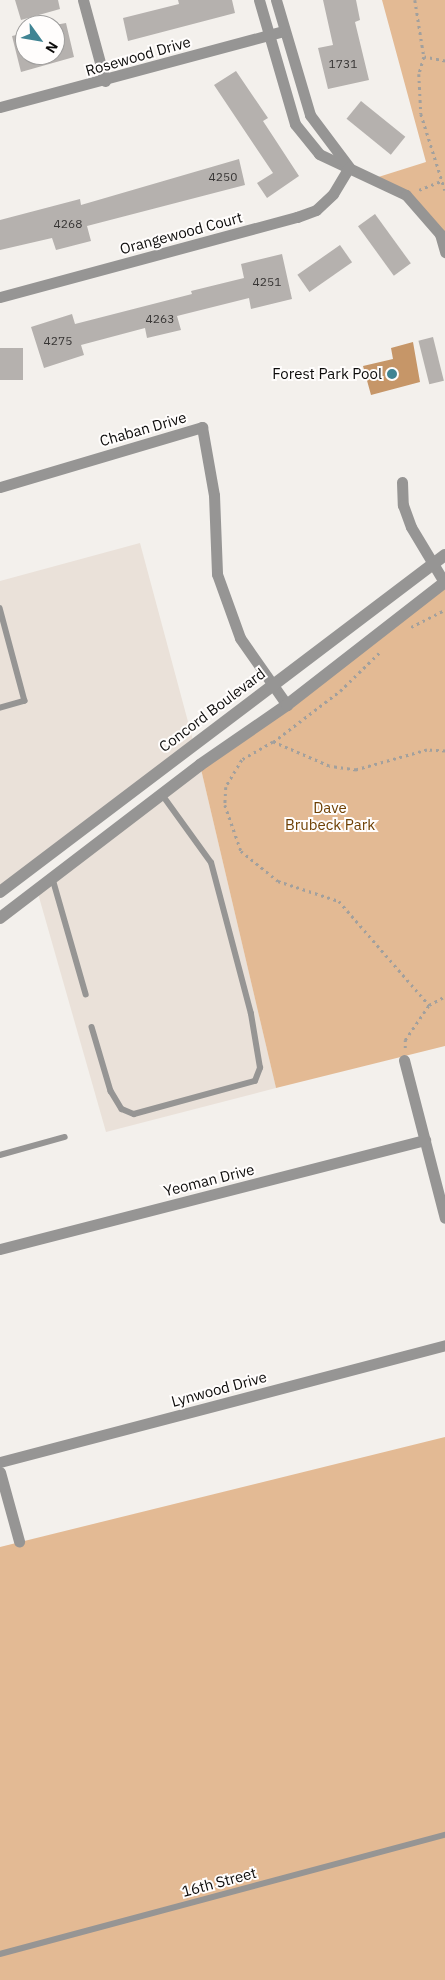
<!DOCTYPE html>
<style>
body{margin:0}
#map{position:relative;width:445px;height:1980px;overflow:hidden;background:#f3f0ec;font-family:"IBM Plex Sans",sans-serif}
div>[style]{position:absolute}
[style*='--x']{left:calc(var(--x)*1px);top:calc(var(--y)*1px);width:calc(var(--w)*1px);rotate:calc(var(--a)*1deg)}
.built>*{inset:0;background:#eae1d9}
.green>*{inset:0;background:#e3ba94}
.water>*{inset:0;background:#c69668}
.building>*{inset:0;background:#b5b1ae;transform-origin:0 0}
.path>*{height:2.5px;margin-top:-1.25px;transform-origin:0;background:repeating-linear-gradient(90deg,#a2a09d 0 2.5px,transparent 0 6.5px)}
.service>*{height:5.5px;margin:-2.75px;padding:0 2.75px;transform-origin:2.75px;border-radius:2.75px;background:#969594}
.minor>*{height:11px;margin:-5.5px;padding:0 5.5px;transform-origin:5.5px;border-radius:5.5px;background:#969594}
.tertiary>*{height:12px;margin:-6px;padding:0 6px;transform-origin:6px;border-radius:6px;background:#969594}
.dots>*{width:14px;height:14px;translate:-50% -50%;box-sizing:border-box;border:2px solid #fffdfc;border-radius:50%}
span{translate:-50% -50%;white-space:nowrap;text-align:center;line-height:1.15;-webkit-text-stroke:4px #fffdfc;paint-order:stroke}
.number-label{font-size:12px;color:#373534}
.number-label span{-webkit-text-stroke-width:0}
.street-label{font-size:15px;color:#0d0c0b}
.poi-label{font-size:15px;color:#0d0c0b}
.right{translate:-100% -50%;text-align:right}
.park-label{font-size:15px;color:#6e4004}
.north{position:absolute;left:15px;top:15px;width:50px;height:50px;box-sizing:border-box;background:#fffdfc;border:1px solid #9e9d9c;border-radius:50%;rotate:122deg;font-size:14px;font-weight:700;line-height:20px;text-align:center;color:#0d0c0b}
.north::after{content:'';display:block;margin:auto;width:18px;height:22px;background:#408493;clip-path:polygon(50% 0,100% 100%,50% 72%,0 100%)}
</style>
<div id="map">
<div class="built">
<i style="clip-path:polygon(140px 543px,194px 744px,0 892px,0 581px)"></i>
<i style="clip-path:polygon(200px 765px,276px 1088px,106px 1132px,37px 890px)"></i>
</div>
<div class="green">
<i style="clip-path:polygon(382px 0,445px 0,445px 252px,440px 234px,409px 199px,372px 179px,426px 162px)"></i>
<i style="clip-path:polygon(445px 582px,445px 1046px,276px 1088px,200px 765px)"></i>
<i style="clip-path:polygon(445px 1437px,445px 1980px,0 1980px,0 1547px)"></i>
</div>
<div class="water">
<i style="clip-path:polygon(413px 342px,420px 382px,371px 395px,363px 366px,393px 359px,391px 348px)"></i>
</div>
<div class="building">
<i style="clip-path:polygon(15px 0,58px 0,60px 9px,21px 20px)"></i>
<i style="clip-path:polygon(178px 0,232px 0,235px 13px,128px 41px,123px 18px,179px 4px)"></i>
<i style="clip-path:polygon(323px 0,356px 0,360px 20px,355px 22px,369px 80px,328px 89px,318px 48px,333px 45px)"></i>
<i style="clip-path:polygon(66px 23px,74px 57px,21px 72px,12px 36px,25px 33px,25px 55px,55px 55px,55px 25px)"></i>
<i style="clip-path:polygon(236px 71px,268px 118px,263px 121px,299px 176px,267px 198px,257px 183px,273px 173px,214px 85px)"></i>
<i style="left:361px;top:101px;width:57px;height:23px;rotate:39deg"></i>
<i style="clip-path:polygon(239px 159px,245px 185px,87px 226px,91px 241px,56px 250px,52px 238px,0 250px,0 220px,80px 199px,81px 205px)"></i>
<i style="left:375px;top:214px;width:61px;height:21px;rotate:54deg"></i>
<i style="left:340px;top:245px;width:21px;height:52px;rotate:55deg"></i>
<i style="clip-path:polygon(282px 254px,292px 299px,251px 309px,249px 298px,177px 316px,181px 330px,147px 338px,145px 328px,81px 345px,84px 355px,44px 368px,31px 327px,72px 314px,75px 324px,192px 294px,191px 291px,244px 278px,241px 264px)"></i>
<i style="left:433px;top:337px;width:45px;height:15px;rotate:76deg"></i>
<i style="left:0;top:348px;width:23px;height:32px"></i>
</div>
<div class="path">
<i style="--x:415;--y:0;--w:58;--a:81"></i>
<i style="--x:445;--y:61;--w:21;--a:-169"></i>
<i style="--x:424;--y:57;--w:18;--a:106"></i>
<i style="--x:419;--y:74;--w:40;--a:87.1"></i>
<i style="--x:421;--y:114;--w:80;--a:72.5"></i>
<i style="--x:419;--y:190;--w:24;--a:-22"></i>
<i style="--x:411;--y:627;--w:38;--a:-27"></i>
<i style="--x:273;--y:742;--w:84;--a:-37.3"></i>
<i style="--x:340;--y:691;--w:57;--a:-44.3"></i>
<i style="--x:445;--y:751;--w:18;--a:-177"></i>
<i style="--x:427;--y:750;--w:74;--a:164.3"></i>
<i style="--x:356;--y:770;--w:27;--a:-172"></i>
<i style="--x:329;--y:766;--w:61;--a:-156.8"></i>
<i style="--x:273;--y:742;--w:36;--a:150"></i>
<i style="--x:242;--y:760;--w:31;--a:121"></i>
<i style="--x:226;--y:787;--w:18;--a:93"></i>
<i style="--x:225;--y:805;--w:49;--a:70.8"></i>
<i style="--x:241;--y:851;--w:48;--a:39"></i>
<i style="--x:278;--y:881;--w:64;--a:18.2"></i>
<i style="--x:339;--y:901;--w:138;--a:49.1"></i>
<i style="--x:429;--y:1005;--w:18;--a:-29"></i>
<i style="--x:405;--y:1048;--w:8;--a:-90"></i>
<i style="--x:405;--y:1040;--w:42;--a:-55.6"></i>
</div>
<div class="service">
<i style="--x:0;--y:608;--w:96;--a:75"></i>
<i style="--x:25;--y:701;--w:26;--a:164"></i>
<i style="--x:53;--y:879;--w:120;--a:74"></i>
<i style="--x:92;--y:1027;--w:67;--a:73.5"></i>
<i style="--x:111;--y:1091;--w:21;--a:59"></i>
<i style="--x:122;--y:1109;--w:13;--a:23"></i>
<i style="--x:134;--y:1114;--w:125;--a:-15.3"></i>
<i style="--x:255;--y:1081;--w:14;--a:-69"></i>
<i style="--x:260;--y:1068;--w:55;--a:-99.5"></i>
<i style="--x:251;--y:1014;--w:156;--a:-104.8"></i>
<i style="--x:211;--y:863;--w:84;--a:-125.8"></i>
<i style="--x:0;--y:1155;--w:67;--a:-15.5"></i>
<i style="--x:0;--y:1954;--w:461;--a:-15"></i>
</div>
<div class="minor">
<i style="--x:83;--y:0;--w:84;--a:74.8"></i>
<i style="--x:259;--y:0;--w:129;--a:73.8"></i>
<i style="--x:295;--y:124;--w:38;--a:51"></i>
<i style="--x:319;--y:154;--w:96;--a:25.2"></i>
<i style="--x:406;--y:195;--w:52;--a:48.9"></i>
<i style="--x:440;--y:234;--w:19;--a:74"></i>
<i style="--x:276;--y:0;--w:120;--a:73.5"></i>
<i style="--x:310;--y:115;--w:65;--a:53.1"></i>
<i style="--x:0;--y:107;--w:294;--a:-15"></i>
<i style="--x:0;--y:297;--w:308;--a:-15.1"></i>
<i style="--x:297;--y:217;--w:20;--a:-20"></i>
<i style="--x:316;--y:210;--w:23;--a:-43"></i>
<i style="--x:333;--y:194;--w:31;--a:-59"></i>
<i style="--x:402;--y:482;--w:23;--a:88"></i>
<i style="--x:403;--y:505;--w:23;--a:70"></i>
<i style="--x:411;--y:527;--w:64;--a:59"></i>
<i style="--x:0;--y:487;--w:211;--a:-16.5"></i>
<i style="--x:202;--y:427;--w:69;--a:80"></i>
<i style="--x:214;--y:495;--w:79;--a:87.8"></i>
<i style="--x:217;--y:574;--w:68;--a:70.2"></i>
<i style="--x:240;--y:638;--w:82;--a:55"></i>
<i style="--x:404;--y:1060;--w:163;--a:75.5"></i>
<i style="--x:0;--y:1249;--w:439;--a:-14.4"></i>
<i style="--x:0;--y:1462;--w:460;--a:-14.7"></i>
<i style="--x:0;--y:1472;--w:72;--a:74.6"></i>
</div>
<div class="tertiary">
<i style="--x:0;--y:892;--w:558;--a:-37.14"></i>
<i style="--x:0;--y:918;--w:252;--a:-37.4"></i>
<i style="--x:200;--y:765;--w:106;--a:-34.6"></i>
<i style="--x:287;--y:705;--w:200;--a:-37.9"></i>
</div>
<div class="dots">
<i style="left:392px;top:374px;background:#408493"></i>
</div>
<div class="number-label">
<span style="left:343px;top:64px">1731</span>
<span style="left:223px;top:177px">4250</span>
<span style="left:68px;top:224px">4268</span>
<span style="left:267px;top:282px">4251</span>
<span style="left:160px;top:319px">4263</span>
<span style="left:58px;top:341px">4275</span>
</div>
<div class="street-label">
<span style="left:138px;top:56px;rotate:-16deg">Rosewood Drive</span>
<span style="left:181px;top:233px;rotate:-15deg">Orangewood Court</span>
<span style="left:143px;top:429px;rotate:-16deg">Chaban Drive</span>
<span style="left:212px;top:710px;rotate:-37deg">Concord Boulevard</span>
<span style="left:209px;top:1180px;rotate:-14deg">Yeoman Drive</span>
<span style="left:219px;top:1389px;rotate:-15deg">Lynwood Drive</span>
<span style="left:219px;top:1882px;rotate:-15deg">16th Street</span>
</div>
<div class="poi-label">
<span class="right" style="left:382px;top:374px">Forest Park Pool</span>
</div>
<div class="park-label">
<span style="left:330px;top:816px">Dave<br>Brubeck Park</span>
</div>
<div class="north">N</div>
</div>
